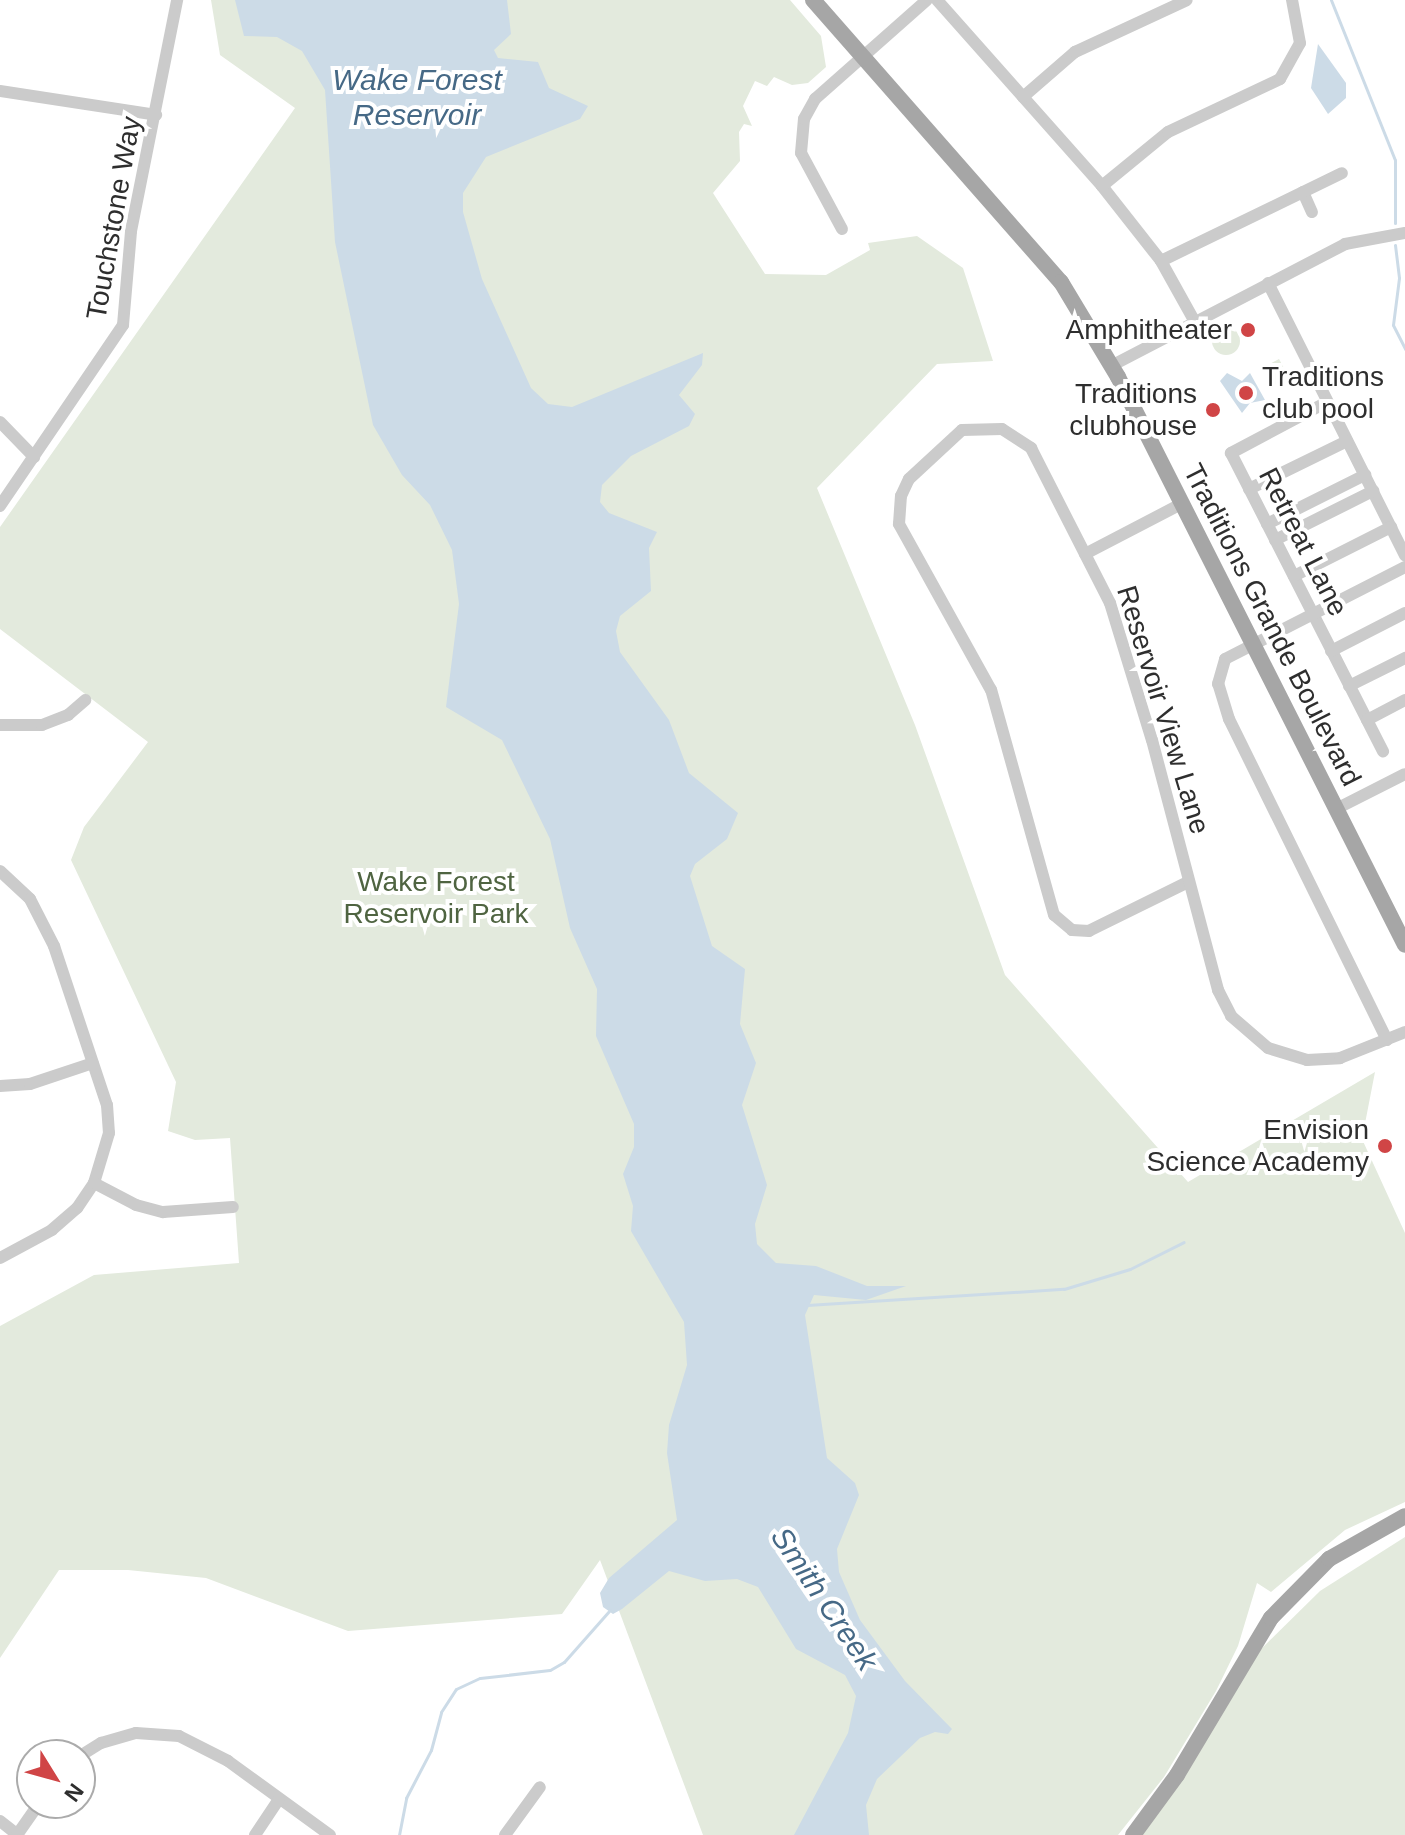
<!DOCTYPE html>
<style>
body{margin:0}
#map{position:relative;width:1405px;height:1835px;overflow:hidden;background:#fff;font-family:Arial,sans-serif}
div>[style]{position:absolute}
[style*='--x']{left:calc(var(--x)*1px);top:calc(var(--y)*1px);width:calc(var(--w)*1px);rotate:calc(var(--a)*1deg)}
.green>*{inset:0;background:#e3eadd;transform-origin:0 0}
.round{border-radius:50%}
.water>*{inset:0;background:#ccdbe7}
.stream>*{height:3px;margin:-1.5px;padding:0 1.5px;transform-origin:1.5px;border-radius:1.5px;background:#ccdbe7}
.minor>*{height:12px;margin:-6px;padding:0 6px;transform-origin:6px;border-radius:6px;background:#cbcbcb}
.major>*{height:16px;margin:-8px;padding:0 8px;transform-origin:8px;border-radius:8px;background:#a6a6a6}
.dots>*{width:22px;height:22px;translate:-50% -50%;box-sizing:border-box;border:4px solid #fff;border-radius:50%}
span{translate:-50% -50%;white-space:nowrap;text-align:center;line-height:1.15;-webkit-text-stroke:8px #fff;paint-order:stroke}
.street-label{font-size:28px;color:#2e2e2e}
.poi-label{font-size:28px;color:#2e2e2e}
.right{translate:-100% -50%;text-align:right}
.left{translate:0 -50%;text-align:left}
.park-label{font-size:28px;color:#4f6441}
.water-label{font-size:30px;color:#466986;font-style:italic}
.north{position:absolute;left:16px;top:1739px;width:80px;height:80px;box-sizing:border-box;background:#fff;border:2px solid #ababab;border-radius:50%;rotate:127deg;font-size:22px;font-weight:700;line-height:32px;text-align:center;color:#2e2e2e}
.north::after{content:'';display:block;margin:auto;width:28px;height:36px;background:#d04546;clip-path:polygon(50% 0,100% 100%,50% 72%,0 100%)}
</style>
<div id="map">
<div class="green">
<i style="clip-path:polygon(211px 0,790px 0,821px 36px,826px 67px,808px 83px,792px 85px,774px 77px,767px 86px,755px 81px,743px 106px,752px 126px,744px 124px,739px 132px,740px 161px,713px 193px,765px 274px,826px 275px,870px 250px,868px 243px,917px 236px,963px 268px,993px 361px,937px 364px,817px 488px,915px 725px,1005px 975px,1188px 1182px,1375px 1072px,1362px 1139px,1405px 1233px,1405px 1502px,1345px 1530px,1271px 1592px,1257px 1583px,1238px 1646px,1216px 1691px,1164px 1777px,1118px 1835px,703px 1835px,600px 1560px,562px 1614px,348px 1631px,206px 1578px,128px 1570px,59px 1570px,0 1658px,0 1326px,94px 1275px,239px 1263px,230px 1138px,195px 1140px,168px 1131px,176px 1082px,71px 860px,84px 827px,148px 742px,0 629px,0 527px,295px 108px,220px 55px)"></i>
<i class="round" style="left:1212px;top:327px;width:28px;height:28px"></i>
<i style="left:1279px;top:359px;width:27px;height:15px;rotate:62deg"></i>
<i style="clip-path:polygon(1405px 1537px,1405px 1835px,1133px 1835px,1258px 1652px,1320px 1591px)"></i>
</div>
<div class="water">
<i style="clip-path:polygon(235px 0,507px 0,511px 34px,494px 50px,498px 58px,538px 62px,549px 88px,588px 106px,580px 119px,486px 157px,463px 193px,463px 212px,482px 279px,531px 388px,548px 404px,572px 407px,703px 353px,702px 365px,679px 395px,695px 414px,689px 426px,631px 456px,602px 485px,600px 502px,609px 513px,657px 532px,649px 548px,651px 591px,620px 616px,616px 631px,620px 652px,669px 720px,689px 773px,738px 813px,727px 839px,695px 864px,690px 876px,712px 946px,745px 969px,740px 1024px,756px 1063px,742px 1105px,767px 1185px,755px 1224px,757px 1244px,776px 1263px,816px 1266px,867px 1286px,906px 1286px,866px 1300px,814px 1295px,805px 1315px,827px 1458px,855px 1483px,859px 1495px,837px 1549px,839px 1572px,860px 1620px,905px 1681px,952px 1729px,948px 1734px,935px 1732px,920px 1738px,877px 1779px,866px 1805px,869px 1835px,794px 1835px,848px 1733px,856px 1696px,845px 1675px,796px 1649px,758px 1587px,737px 1579px,705px 1581px,669px 1571px,622px 1609px,613px 1614px,603px 1607px,600px 1593px,609px 1578px,677px 1520px,667px 1453px,669px 1425px,687px 1365px,684px 1322px,631px 1231px,633px 1206px,623px 1174px,634px 1147px,634px 1124px,596px 1036px,597px 989px,570px 928px,550px 839px,502px 740px,446px 707px,459px 604px,452px 550px,430px 505px,402px 475px,373px 425px,335px 242px,325px 90px,302px 51px,277px 37px,244px 36px)"></i>
<i style="clip-path:polygon(1318px 44px,1346px 83px,1346px 98px,1328px 114px,1311px 88px)"></i>
<i style="clip-path:polygon(1250px 373px,1265px 400px,1250px 403px,1242px 413px,1220px 381px,1227px 373px,1242px 381px)"></i>
</div>
<div class="stream">
<i style="--x:1331;--y:0;--w:172;--a:68.2"></i>
<i style="--x:1395;--y:160;--w:63;--a:90"></i>
<i style="--x:1395;--y:245;--w:33;--a:83"></i>
<i style="--x:1399;--y:278;--w:47;--a:97.3"></i>
<i style="--x:1393;--y:325;--w:27;--a:63"></i>
<i style="--x:807;--y:1305;--w:257;--a:-3.6"></i>
<i style="--x:1064;--y:1289;--w:69;--a:-16.9"></i>
<i style="--x:1130;--y:1269;--w:60;--a:-26.6"></i>
<i style="--x:399;--y:1835;--w:38;--a:-79"></i>
<i style="--x:406;--y:1798;--w:54;--a:-62.5"></i>
<i style="--x:431;--y:1750;--w:39;--a:-75"></i>
<i style="--x:441;--y:1712;--w:27;--a:-57"></i>
<i style="--x:456;--y:1689;--w:26;--a:-25"></i>
<i style="--x:480;--y:1678;--w:70;--a:-6.5"></i>
<i style="--x:550;--y:1670;--w:16;--a:-30"></i>
<i style="--x:564;--y:1662;--w:69;--a:-48.5"></i>
</div>
<div class="minor">
<i style="--x:937;--y:0;--w:249;--a:48.4"></i>
<i style="--x:1102;--y:186;--w:95;--a:51.8"></i>
<i style="--x:1161;--y:261;--w:70;--a:60.9"></i>
<i style="--x:0;--y:91;--w:158;--a:8.7"></i>
<i style="--x:1023;--y:97;--w:69;--a:-40.9"></i>
<i style="--x:1075;--y:52;--w:123;--a:-24.9"></i>
<i style="--x:1102;--y:186;--w:85;--a:-39.3"></i>
<i style="--x:1168;--y:132;--w:124;--a:-25.3"></i>
<i style="--x:1280;--y:79;--w:41;--a:-60.9"></i>
<i style="--x:1300;--y:43;--w:44;--a:-100.5"></i>
<i style="--x:1303;--y:192;--w:22;--a:66"></i>
<i style="--x:842;--y:229;--w:86;--a:-118.3"></i>
<i style="--x:801;--y:153;--w:34;--a:-85"></i>
<i style="--x:804;--y:119;--w:23;--a:-61"></i>
<i style="--x:815;--y:99;--w:149;--a:-41.5"></i>
<i style="--x:1161;--y:261;--w:201;--a:-25.9"></i>
<i style="--x:1268;--y:283;--w:305;--a:63.3"></i>
<i style="--x:1111;--y:366;--w:264;--a:-27.5"></i>
<i style="--x:1345;--y:244;--w:61;--a:-10.4"></i>
<i style="--x:1327;--y:402;--w:109;--a:152"></i>
<i style="--x:1231;--y:453;--w:335;--a:63"></i>
<i style="--x:0;--y:422;--w:49;--a:45.8"></i>
<i style="--x:1249;--y:489;--w:109;--a:-26.1"></i>
<i style="--x:0;--y:506;--w:219;--a:-55.8"></i>
<i style="--x:123;--y:325;--w:94;--a:-85.1"></i>
<i style="--x:131;--y:231;--w:236;--a:-78.7"></i>
<i style="--x:1267;--y:524;--w:110;--a:-26.6"></i>
<i style="--x:1275;--y:540;--w:110;--a:-26.6"></i>
<i style="--x:1085;--y:554;--w:108;--a:-27.5"></i>
<i style="--x:1294;--y:576;--w:109;--a:-26.8"></i>
<i style="--x:1331;--y:651;--w:83;--a:-27.2"></i>
<i style="--x:1349;--y:686;--w:63;--a:-26.6"></i>
<i style="--x:1367;--y:720;--w:43;--a:-27.8"></i>
<i style="--x:0;--y:725;--w:42;--a:0"></i>
<i style="--x:42;--y:725;--w:28;--a:-21"></i>
<i style="--x:68;--y:715;--w:23;--a:-41"></i>
<i style="--x:1336;--y:809;--w:77;--a:-26.9"></i>
<i style="--x:0;--y:871;--w:41;--a:43"></i>
<i style="--x:30;--y:899;--w:53;--a:62.9"></i>
<i style="--x:54;--y:946;--w:168;--a:71.6"></i>
<i style="--x:107;--y:1105;--w:28;--a:86"></i>
<i style="--x:109;--y:1133;--w:52;--a:106.7"></i>
<i style="--x:94;--y:1183;--w:30;--a:124"></i>
<i style="--x:77;--y:1208;--w:33;--a:139"></i>
<i style="--x:52;--y:1230;--w:59;--a:151.7"></i>
<i style="--x:1188;--y:882;--w:110;--a:153.7"></i>
<i style="--x:1089;--y:931;--w:17;--a:-177"></i>
<i style="--x:1072;--y:930;--w:23;--a:-140"></i>
<i style="--x:1054;--y:915;--w:234;--a:-105.6"></i>
<i style="--x:991;--y:690;--w:190;--a:-119"></i>
<i style="--x:899;--y:524;--w:28;--a:-86"></i>
<i style="--x:901;--y:496;--w:19;--a:-65"></i>
<i style="--x:909;--y:479;--w:72;--a:-42.8"></i>
<i style="--x:962;--y:430;--w:40;--a:-1.4"></i>
<i style="--x:1002;--y:429;--w:35;--a:33"></i>
<i style="--x:1031;--y:448;--w:174;--a:63"></i>
<i style="--x:1110;--y:603;--w:143;--a:73"></i>
<i style="--x:1152;--y:740;--w:259;--a:75.2"></i>
<i style="--x:1218;--y:990;--w:29;--a:63"></i>
<i style="--x:1231;--y:1016;--w:49;--a:40.9"></i>
<i style="--x:1268;--y:1048;--w:41;--a:17.1"></i>
<i style="--x:1307;--y:1060;--w:33;--a:-3"></i>
<i style="--x:1340;--y:1058;--w:70;--a:-21.8"></i>
<i style="--x:1387;--y:1040;--w:358;--a:-116.2"></i>
<i style="--x:1229;--y:719;--w:37;--a:-107"></i>
<i style="--x:1218;--y:684;--w:26;--a:-74"></i>
<i style="--x:1225;--y:659;--w:202;--a:-27.1"></i>
<i style="--x:0;--y:1086;--w:30;--a:-4"></i>
<i style="--x:30;--y:1084;--w:66;--a:-18.4"></i>
<i style="--x:94;--y:1183;--w:47;--a:27.6"></i>
<i style="--x:136;--y:1205;--w:28;--a:15"></i>
<i style="--x:163;--y:1212;--w:70;--a:-4.1"></i>
<i style="--x:80;--y:1756;--w:25;--a:-32"></i>
<i style="--x:101;--y:1743;--w:36;--a:-16"></i>
<i style="--x:136;--y:1733;--w:43;--a:4"></i>
<i style="--x:179;--y:1736;--w:55;--a:27"></i>
<i style="--x:228;--y:1761;--w:126;--a:36"></i>
<i style="--x:0;--y:1821;--w:23;--a:38"></i>
<i style="--x:17;--y:1835;--w:39;--a:-55"></i>
<i style="--x:255;--y:1835;--w:43;--a:-56.3"></i>
<i style="--x:505;--y:1835;--w:59;--a:-53.9"></i>
</div>
<div class="major">
<i style="--x:813;--y:0;--w:376;--a:48.7"></i>
<i style="--x:1061;--y:282;--w:111;--a:59"></i>
<i style="--x:1118;--y:377;--w:636;--a:63.19"></i>
<i style="--x:1133;--y:1835;--w:74;--a:-53.7"></i>
<i style="--x:1177;--y:1775;--w:183;--a:-59.1"></i>
<i style="--x:1271;--y:1618;--w:83;--a:-45.5"></i>
<i style="--x:1329;--y:1559;--w:87;--a:-29.5"></i>
</div>
<div class="dots">
<i style="left:1248px;top:330px;background:#d04546"></i>
<i style="left:1246px;top:393px;background:#d04546"></i>
<i style="left:1213px;top:410px;background:#d04546"></i>
<i style="left:1385px;top:1146px;background:#d04546"></i>
</div>
<div class="street-label">
<span style="left:114px;top:218px;rotate:-80deg">Touchstone Way</span>
<span style="left:1303px;top:542px;rotate:63deg">Retreat Lane</span>
<span style="left:1272px;top:625px;rotate:63deg">Traditions Grande Boulevard</span>
<span style="left:1163px;top:710px;rotate:73deg">Reservoir View Lane</span>
</div>
<div class="poi-label">
<span class="right" style="left:1232px;top:330px">Amphitheater</span>
<span class="left" style="left:1262px;top:393px">Traditions<br>club pool</span>
<span class="right" style="left:1197px;top:410px">Traditions<br>clubhouse</span>
<span class="right" style="left:1369px;top:1146px">Envision<br>Science Academy</span>
</div>
<div class="park-label">
<span style="left:436px;top:898px">Wake Forest<br>Reservoir Park</span>
</div>
<div class="water-label">
<span style="left:417px;top:97px">Wake Forest<br>Reservoir</span>
<span style="left:824px;top:1599px;rotate:56deg">Smith Creek</span>
</div>
<div class="north">N</div>
</div>
